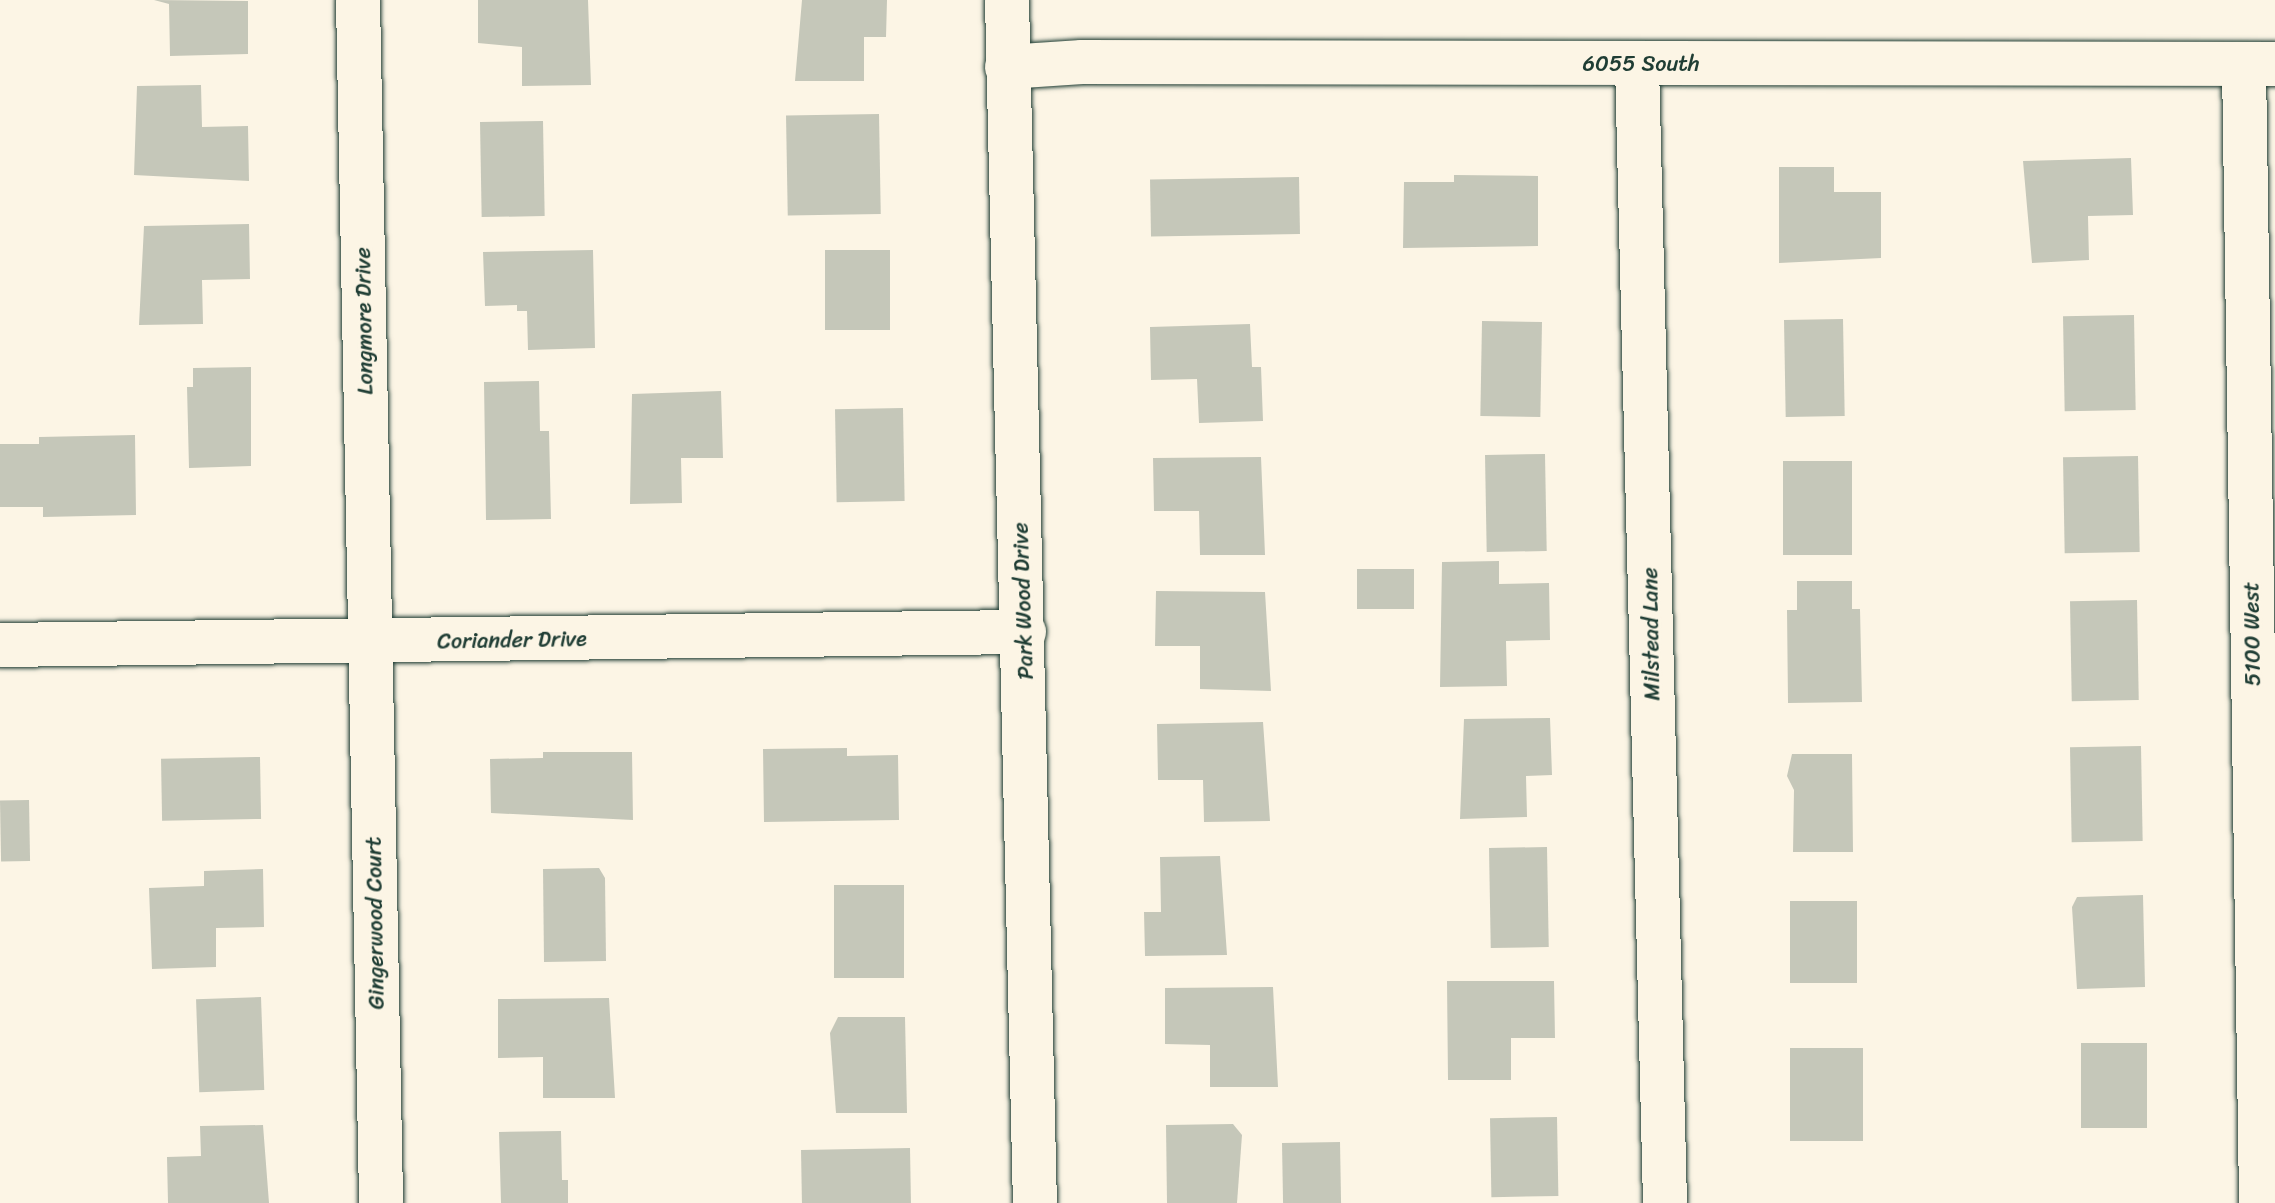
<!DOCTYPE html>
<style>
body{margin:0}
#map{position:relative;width:2275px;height:1203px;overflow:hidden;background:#fcf5e5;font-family:Sriracha,sans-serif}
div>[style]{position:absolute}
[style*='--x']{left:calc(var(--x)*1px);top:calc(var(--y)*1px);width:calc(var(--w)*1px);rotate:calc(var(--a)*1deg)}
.building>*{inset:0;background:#c5c7b9;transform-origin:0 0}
.roads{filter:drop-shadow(0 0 2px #1f3d34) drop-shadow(0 0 2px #1f3d34)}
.minor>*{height:44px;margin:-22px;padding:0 22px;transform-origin:22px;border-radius:22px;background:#fcf5e5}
span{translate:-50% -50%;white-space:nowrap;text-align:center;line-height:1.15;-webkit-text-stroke:6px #fcf5e5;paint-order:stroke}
.street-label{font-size:22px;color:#1f3d34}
</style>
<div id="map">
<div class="building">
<i style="clip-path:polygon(154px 0,248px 1px,248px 54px,170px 56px,169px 4px)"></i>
<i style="clip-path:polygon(478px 0,588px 0,591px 85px,522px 86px,522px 47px,478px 43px)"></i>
<i style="clip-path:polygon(802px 0,887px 0,886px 37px,864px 37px,864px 81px,795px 81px)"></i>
<i style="clip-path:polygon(201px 85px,202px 127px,248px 126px,249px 181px,134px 175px,137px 86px)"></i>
<i style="left:879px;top:114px;width:100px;height:93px;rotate:89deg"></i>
<i style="left:543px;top:121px;width:95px;height:63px;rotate:89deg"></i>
<i style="clip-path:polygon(2131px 158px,2133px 215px,2088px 216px,2089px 260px,2032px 263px,2023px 161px)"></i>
<i style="clip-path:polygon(1779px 167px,1834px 167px,1834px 192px,1881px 192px,1881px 258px,1779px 263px)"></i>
<i style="clip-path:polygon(1454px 175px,1538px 176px,1538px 246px,1403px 248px,1404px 182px,1454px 182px)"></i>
<i style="left:1299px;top:177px;width:57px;height:149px;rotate:89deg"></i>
<i style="clip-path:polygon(249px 224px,250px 279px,202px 280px,203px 324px,139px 325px,144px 226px)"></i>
<i style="clip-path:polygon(593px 250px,595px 348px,528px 350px,527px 311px,517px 311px,517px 305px,485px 306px,483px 252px)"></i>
<i style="left:825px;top:250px;width:65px;height:80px"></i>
<i style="left:2134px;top:315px;width:95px;height:71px;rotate:89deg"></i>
<i style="left:1843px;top:319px;width:97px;height:59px;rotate:89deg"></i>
<i style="left:1542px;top:322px;width:95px;height:60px;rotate:91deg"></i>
<i style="clip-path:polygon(1250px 324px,1252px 367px,1261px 367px,1263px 421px,1199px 423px,1197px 379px,1151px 380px,1150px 327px)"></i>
<i style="clip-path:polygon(251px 367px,251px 466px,189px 468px,187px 387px,193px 387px,193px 368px)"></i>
<i style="clip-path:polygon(539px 381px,540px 431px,549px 431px,551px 519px,486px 520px,484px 382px)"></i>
<i style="clip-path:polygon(721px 391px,723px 458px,681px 458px,682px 503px,630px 504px,632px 394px)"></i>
<i style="left:903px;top:408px;width:93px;height:68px;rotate:89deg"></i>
<i style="clip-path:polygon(135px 435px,136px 515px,43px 517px,43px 507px,0 507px,0 444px,39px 444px,39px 437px)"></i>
<i style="left:1545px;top:454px;width:97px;height:60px;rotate:89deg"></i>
<i style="left:2138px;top:456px;width:96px;height:75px;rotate:89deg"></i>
<i style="clip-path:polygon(1261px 457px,1265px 555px,1200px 555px,1199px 511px,1154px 511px,1153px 458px)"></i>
<i style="left:1852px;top:461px;width:94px;height:69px;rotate:90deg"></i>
<i style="clip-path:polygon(1499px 561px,1499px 584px,1549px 583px,1550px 640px,1506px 641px,1507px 686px,1440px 687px,1442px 562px)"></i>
<i style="left:1414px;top:569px;width:40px;height:57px;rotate:90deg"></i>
<i style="clip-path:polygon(1797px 581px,1852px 581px,1852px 609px,1860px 609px,1862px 702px,1788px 703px,1787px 610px,1797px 610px)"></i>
<i style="clip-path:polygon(1156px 591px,1265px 592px,1271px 691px,1200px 689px,1200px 646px,1155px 646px)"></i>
<i style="left:2137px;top:600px;width:100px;height:67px;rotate:89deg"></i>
<i style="clip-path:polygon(1550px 718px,1552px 775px,1526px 776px,1527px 817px,1460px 819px,1464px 719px)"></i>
<i style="clip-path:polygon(1263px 722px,1270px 821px,1204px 822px,1203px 780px,1158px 780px,1157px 724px)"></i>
<i style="left:2141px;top:746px;width:95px;height:71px;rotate:89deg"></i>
<i style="clip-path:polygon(847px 748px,847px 756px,898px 755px,899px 820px,764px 822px,763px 749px)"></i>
<i style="clip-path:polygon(543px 752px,632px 752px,633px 820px,491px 813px,490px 759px,543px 758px)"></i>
<i style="clip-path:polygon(1792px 754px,1852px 754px,1853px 852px,1793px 852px,1794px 790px,1787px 776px)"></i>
<i style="left:260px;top:757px;width:62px;height:99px;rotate:89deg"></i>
<i style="left:29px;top:800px;width:61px;height:29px;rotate:89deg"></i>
<i style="left:1547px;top:847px;width:100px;height:58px;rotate:89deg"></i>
<i style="clip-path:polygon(1220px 856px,1227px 955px,1145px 956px,1144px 912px,1161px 912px,1160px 857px)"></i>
<i style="clip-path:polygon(599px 868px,605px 878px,606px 961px,544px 962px,543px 869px)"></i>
<i style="clip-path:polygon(263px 869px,264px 927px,216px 928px,216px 967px,152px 969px,149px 888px,204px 886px,204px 871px)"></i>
<i style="left:834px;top:885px;width:70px;height:93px"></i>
<i style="clip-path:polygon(2143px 895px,2145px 987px,2077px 989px,2072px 907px,2077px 897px)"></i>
<i style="left:1857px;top:901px;width:82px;height:67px;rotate:90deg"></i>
<i style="clip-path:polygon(1447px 981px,1554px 981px,1555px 1038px,1511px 1038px,1511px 1080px,1448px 1080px)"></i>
<i style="clip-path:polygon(1273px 987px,1278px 1087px,1210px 1087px,1210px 1045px,1165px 1044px,1165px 988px)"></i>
<i style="left:261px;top:997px;width:93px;height:65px;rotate:88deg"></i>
<i style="clip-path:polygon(609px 998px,615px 1098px,543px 1098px,543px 1057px,498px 1058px,498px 999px)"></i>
<i style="clip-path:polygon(838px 1017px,905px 1017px,907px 1113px,836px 1113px,830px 1033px)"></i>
<i style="left:2081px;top:1043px;width:66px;height:85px"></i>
<i style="left:1790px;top:1048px;width:73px;height:93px"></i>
<i style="left:1557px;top:1117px;width:79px;height:67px;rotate:89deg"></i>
<i style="clip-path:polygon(1233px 1124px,1242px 1135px,1237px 1203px,1167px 1203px,1166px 1125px)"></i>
<i style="clip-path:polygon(263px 1125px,269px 1203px,168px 1203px,167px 1157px,201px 1156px,200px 1126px)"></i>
<i style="clip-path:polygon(561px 1131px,562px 1180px,568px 1180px,568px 1203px,501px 1203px,499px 1132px)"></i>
<i style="left:1340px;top:1142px;width:61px;height:58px;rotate:89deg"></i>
<i style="left:910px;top:1148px;width:55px;height:109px;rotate:89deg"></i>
</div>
<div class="roads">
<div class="minor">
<i style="--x:358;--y:0;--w:1203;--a:88.9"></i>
<i style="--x:1007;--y:0;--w:1203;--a:88.67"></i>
<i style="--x:1637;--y:65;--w:1138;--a:88.59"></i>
<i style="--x:2244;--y:65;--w:1138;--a:89.14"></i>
<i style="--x:1007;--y:67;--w:75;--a:-3.8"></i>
<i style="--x:1082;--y:62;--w:1193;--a:0.1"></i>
<i style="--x:0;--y:645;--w:1024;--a:-0.73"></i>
</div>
</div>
<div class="street-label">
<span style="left:1641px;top:64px">6055 South</span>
<span style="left:364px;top:321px;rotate:-91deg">Longmore Drive</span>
<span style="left:1023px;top:601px;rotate:-92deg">Park Wood Drive</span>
<span style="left:1651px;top:634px;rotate:-91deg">Milstead Lane</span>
<span style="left:2252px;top:634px;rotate:-91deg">5100 West</span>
<span style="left:512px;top:640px;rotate:-1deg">Coriander Drive</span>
<span style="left:375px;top:923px;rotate:-91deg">Gingerwood Court</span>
</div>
</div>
